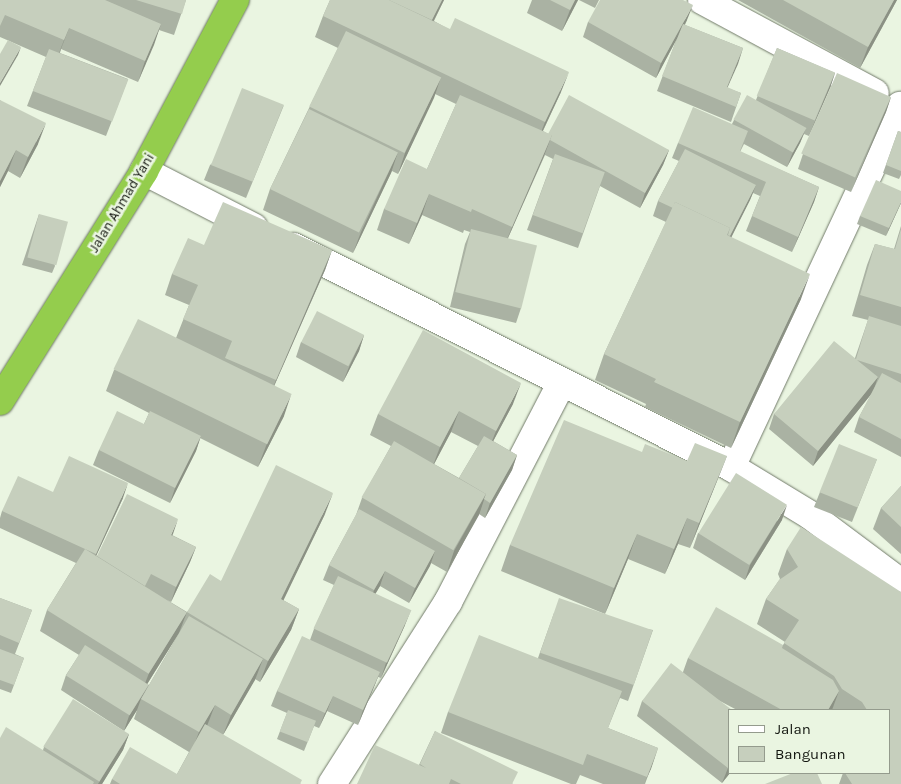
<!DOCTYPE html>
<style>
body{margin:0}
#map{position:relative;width:901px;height:784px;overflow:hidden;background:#eaf5e1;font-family:Karla,sans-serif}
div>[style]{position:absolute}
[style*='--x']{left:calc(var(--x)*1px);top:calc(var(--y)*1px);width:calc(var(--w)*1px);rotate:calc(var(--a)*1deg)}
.roads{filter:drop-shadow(0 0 1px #717a69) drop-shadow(0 0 1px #717a69)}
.minor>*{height:28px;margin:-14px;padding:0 14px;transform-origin:14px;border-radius:14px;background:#fff}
.highway>*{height:28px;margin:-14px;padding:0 14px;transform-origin:14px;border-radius:14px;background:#94cd4d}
.wall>*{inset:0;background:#aab2a3}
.shaded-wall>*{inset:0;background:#8b9184}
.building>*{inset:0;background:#c6cfbd;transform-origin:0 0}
span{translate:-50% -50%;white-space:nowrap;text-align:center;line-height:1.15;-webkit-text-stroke:5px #eaf5e1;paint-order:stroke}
.street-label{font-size:14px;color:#12150f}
.legend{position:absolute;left:728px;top:709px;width:162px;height:65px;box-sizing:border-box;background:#eaf5e1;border:1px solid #949b8d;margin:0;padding:6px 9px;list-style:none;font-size:15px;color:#12150f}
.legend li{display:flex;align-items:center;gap:10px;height:25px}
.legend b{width:25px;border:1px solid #949b8d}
</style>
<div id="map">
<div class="roads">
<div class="minor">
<i style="--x:702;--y:0;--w:196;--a:28.3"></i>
<i style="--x:144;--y:171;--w:123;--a:27.2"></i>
<i style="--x:294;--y:247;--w:489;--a:26.7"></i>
<i style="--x:731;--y:467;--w:92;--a:31.3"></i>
<i style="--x:810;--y:515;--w:114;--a:36.8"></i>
<i style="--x:731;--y:467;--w:399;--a:-64.9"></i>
<i style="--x:332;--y:784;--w:216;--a:-57.5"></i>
<i style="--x:448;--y:602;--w:246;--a:-62.6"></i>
</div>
<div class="highway">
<i style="--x:0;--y:401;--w:271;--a:-57.9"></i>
<i style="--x:144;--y:171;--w:194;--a:-62"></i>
</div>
</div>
<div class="wall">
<i style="clip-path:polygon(0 0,186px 0,174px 35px,159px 30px,138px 82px,61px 49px,60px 53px,128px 79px,106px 136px,27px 106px,46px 57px,0 37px)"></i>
<i style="clip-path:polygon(330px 0,444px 0,434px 21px,561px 92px,543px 131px,548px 134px,669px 150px,663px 165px,640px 208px,600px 186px,578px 248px,527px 230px,553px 159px,545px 155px,508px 238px,521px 308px,516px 323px,450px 307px,465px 244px,470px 232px,464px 230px,463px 233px,422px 215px,409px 244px,377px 230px,384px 209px,427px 169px,456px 104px,435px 94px,398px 174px,392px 171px,353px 253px,263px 210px,270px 189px,338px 48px,315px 37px,323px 16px)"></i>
<i style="clip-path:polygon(532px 0,578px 0,562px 31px,527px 13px)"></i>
<i style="clip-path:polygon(579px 0,599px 0,595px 8px)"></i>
<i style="clip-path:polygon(738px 0,897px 0,860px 68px)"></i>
<i style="clip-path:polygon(687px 20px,685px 25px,743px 48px,727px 88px,741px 93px,731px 122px,657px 91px,677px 38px,656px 78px,583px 37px,588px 22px)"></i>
<i style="clip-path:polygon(777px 48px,835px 73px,830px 88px,809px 136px,804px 134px,800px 143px,787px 167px,744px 144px,740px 152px,819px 187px,814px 202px,792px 252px,746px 231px,760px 196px,753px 193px,750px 200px,731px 237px,801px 299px,731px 448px,645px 407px,646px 404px,595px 380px,604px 354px,666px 222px,653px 216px,658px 201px,679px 161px,672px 158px,678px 143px,732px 124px,734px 120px,756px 100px)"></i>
<i style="clip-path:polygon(891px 97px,886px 112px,851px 192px,798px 169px,803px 154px)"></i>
<i style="clip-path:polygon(0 100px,38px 144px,20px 178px,8px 171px,0 187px)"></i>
<i style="clip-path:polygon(284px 105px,246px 198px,204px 180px,210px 165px)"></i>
<i style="clip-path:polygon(898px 131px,901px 132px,901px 175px,899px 179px,883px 173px)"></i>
<i style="clip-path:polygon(901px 203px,886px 236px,857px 224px,860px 216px)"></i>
<i style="clip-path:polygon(39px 214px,55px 266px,52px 273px,22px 265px)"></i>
<i style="clip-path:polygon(901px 226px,901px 457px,854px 432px,859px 417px,872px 393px,813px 466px,769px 429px,774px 414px,855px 358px,868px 320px,852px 316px,867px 265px,875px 244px,894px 249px)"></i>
<i style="clip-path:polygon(204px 245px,332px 250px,325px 270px,274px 386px,284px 416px,258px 467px,200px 438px,196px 451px,170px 503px,93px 465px,99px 450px,144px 424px,149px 413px,106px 391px,114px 370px,176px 338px,189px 305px,165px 295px,172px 274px)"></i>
<i style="clip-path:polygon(364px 335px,359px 351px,343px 382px,296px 357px,301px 342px)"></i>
<i style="clip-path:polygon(evenodd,513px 404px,493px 441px,517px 455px,512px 470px,485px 518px,479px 514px,447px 572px,431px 563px,409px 603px,380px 586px,375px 594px,405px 625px,381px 678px,378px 677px,358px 725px,327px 711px,319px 728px,314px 726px,304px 751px,277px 739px,287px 713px,271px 706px,277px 691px,310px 640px,314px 629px,334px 585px,323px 580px,329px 565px,356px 515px,362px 498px,391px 446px,370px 435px,378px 414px,513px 404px,451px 432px,478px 446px,459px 478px,434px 464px,451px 432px)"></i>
<i style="clip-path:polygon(642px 452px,687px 461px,727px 456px,717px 481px,690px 548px,678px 544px,665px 574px,628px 559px,605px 614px,501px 571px,510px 545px)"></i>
<i style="clip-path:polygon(877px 459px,852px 522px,814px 507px,820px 492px)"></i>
<i style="clip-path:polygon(901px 486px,901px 554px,873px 529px,881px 508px)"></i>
<i style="clip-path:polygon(evenodd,53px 492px,123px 498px,96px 556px,172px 535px,196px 547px,190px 562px,171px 602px,167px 600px,187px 612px,221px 581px,325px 514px,283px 600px,299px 609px,291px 630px,260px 682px,255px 679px,223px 735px,301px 784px,110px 784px,112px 779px,177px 774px,189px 752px,134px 719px,137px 710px,124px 731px,61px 690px,66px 675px,79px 655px,40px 631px,47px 610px,76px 563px,0 528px,0 518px,2px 511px,53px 492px,179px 633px,149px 685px,147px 684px,179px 633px)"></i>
<i style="clip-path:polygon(782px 520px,745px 580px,693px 548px,698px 533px)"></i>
<i style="clip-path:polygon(787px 549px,901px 592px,901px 784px,839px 784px,843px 773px,890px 773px,890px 710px,737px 710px,718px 700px,730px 773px,722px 783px,637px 716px,642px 701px,683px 672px,688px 658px,783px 645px,785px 642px,757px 624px,766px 599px,780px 579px,778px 574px)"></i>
<i style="clip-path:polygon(0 598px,32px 610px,15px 654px,24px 658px,11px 693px,0 689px)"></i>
<i style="clip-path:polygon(554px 613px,653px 630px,628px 701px,620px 698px,608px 728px,658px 748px,645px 784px,603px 784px,580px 775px,576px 784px,571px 784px,441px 733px,448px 712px,538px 658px)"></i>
<i style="clip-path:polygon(435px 731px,513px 784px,357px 784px,419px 765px)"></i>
<i style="clip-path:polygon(129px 734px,123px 750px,102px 784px,0 784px,43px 750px,44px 747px)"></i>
</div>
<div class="shaded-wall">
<i style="clip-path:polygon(442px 0,444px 0,424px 40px,429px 25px)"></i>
<i style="clip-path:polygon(575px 0,578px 0,562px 31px,570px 10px)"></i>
<i style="clip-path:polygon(894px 0,897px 0,860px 68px,868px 47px)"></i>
<i style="clip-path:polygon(693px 5px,687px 20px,656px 78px,661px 63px)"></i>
<i style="clip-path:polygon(161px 24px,154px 45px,138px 82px,145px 61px)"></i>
<i style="clip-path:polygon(69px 28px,61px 49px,56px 61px,64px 40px)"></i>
<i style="clip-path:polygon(21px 47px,18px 55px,0 86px,0 83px)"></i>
<i style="clip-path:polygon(743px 48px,738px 64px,721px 102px,727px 87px)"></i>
<i style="clip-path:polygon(569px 72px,561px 92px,537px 143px,545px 122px)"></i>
<i style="clip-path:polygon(835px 73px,830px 88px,809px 136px,815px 121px)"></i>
<i style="clip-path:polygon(441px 77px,434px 98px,398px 174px,405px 153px)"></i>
<i style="clip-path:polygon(891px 97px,886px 112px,851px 192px,857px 177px)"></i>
<i style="clip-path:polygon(46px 123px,38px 144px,20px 178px,28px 157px)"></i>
<i style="clip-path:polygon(806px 128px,800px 143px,787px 167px,793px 152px)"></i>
<i style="clip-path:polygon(552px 135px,544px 156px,504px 247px,512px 227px)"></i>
<i style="clip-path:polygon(16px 150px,8px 171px,0 187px,0 181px)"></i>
<i style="clip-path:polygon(669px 150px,663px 165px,640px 208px,645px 193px)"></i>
<i style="clip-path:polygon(398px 152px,391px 173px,353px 253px,361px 232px)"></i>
<i style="clip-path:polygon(756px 185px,750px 200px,724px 252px,729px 237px)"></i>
<i style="clip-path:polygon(819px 187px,814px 202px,792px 252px,798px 237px)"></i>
<i style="clip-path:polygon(429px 194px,422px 215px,409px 244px,417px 223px)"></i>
<i style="clip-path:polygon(901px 202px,901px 203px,886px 236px,889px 228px)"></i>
<i style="clip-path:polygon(332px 250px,325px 270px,268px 400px,276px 380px)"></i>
<i style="clip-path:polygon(810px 274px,801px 299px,731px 448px,740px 422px)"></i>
<i style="clip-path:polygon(364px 335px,359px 351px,343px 382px,349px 367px)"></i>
<i style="clip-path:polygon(878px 377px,873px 392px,813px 466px,818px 451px)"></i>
<i style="clip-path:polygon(521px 383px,513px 404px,488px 451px,496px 431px)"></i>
<i style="clip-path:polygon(291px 395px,284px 416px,258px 467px,266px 446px)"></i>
<i style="clip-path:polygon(459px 411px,451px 432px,432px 468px,440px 447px)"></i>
<i style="clip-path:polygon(201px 436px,196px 451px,170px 503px,175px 488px)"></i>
<i style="clip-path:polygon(517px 455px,512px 470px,485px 518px,490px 503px)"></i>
<i style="clip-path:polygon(727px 456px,717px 481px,690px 548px,699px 523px)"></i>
<i style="clip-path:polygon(128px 483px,123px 498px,90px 569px,96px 554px)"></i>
<i style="clip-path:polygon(333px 493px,325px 514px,274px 620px,281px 599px)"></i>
<i style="clip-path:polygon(486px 494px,479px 515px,447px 572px,454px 551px)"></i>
<i style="clip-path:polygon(787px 505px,782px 520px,745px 580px,750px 565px)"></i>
<i style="clip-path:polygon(687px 518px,678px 544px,665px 574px,674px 549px)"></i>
<i style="clip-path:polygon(178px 519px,173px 534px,165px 550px,171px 535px)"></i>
<i style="clip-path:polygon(637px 534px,628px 559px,605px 614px,614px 588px)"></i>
<i style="clip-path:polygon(196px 547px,190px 562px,171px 602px,176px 587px)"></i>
<i style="clip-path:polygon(435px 551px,430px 566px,409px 603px,415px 588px)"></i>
<i style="clip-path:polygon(385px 571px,380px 586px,369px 605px,374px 590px)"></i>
<i style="clip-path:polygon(299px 609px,291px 630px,260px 682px,268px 661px)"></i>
<i style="clip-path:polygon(411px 610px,405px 625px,381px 678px,386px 663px)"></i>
<i style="clip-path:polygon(187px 612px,179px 633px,141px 694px,149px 673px)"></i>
<i style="clip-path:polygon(263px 659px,255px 680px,223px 735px,231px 715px)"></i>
<i style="clip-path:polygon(380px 672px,374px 687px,358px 725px,363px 710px)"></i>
<i style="clip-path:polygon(149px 685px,141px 699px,137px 710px,124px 731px,129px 716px)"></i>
<i style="clip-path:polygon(839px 691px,832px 710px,828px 710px)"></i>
<i style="clip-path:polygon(333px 696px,327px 711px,319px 728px,325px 713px)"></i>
<i style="clip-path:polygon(215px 705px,207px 726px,191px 753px,199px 732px)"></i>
<i style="clip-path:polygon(129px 734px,123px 750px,102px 784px,98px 784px)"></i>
<i style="clip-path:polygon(658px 748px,651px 769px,644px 784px,647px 777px)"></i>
<i style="clip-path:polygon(730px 766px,730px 773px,722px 783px,728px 768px)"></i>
</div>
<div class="building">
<i style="clip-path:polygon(0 0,105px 0,161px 24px,145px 61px,69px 28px,64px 40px,5px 15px,0 26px)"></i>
<i style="clip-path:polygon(136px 0,186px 0,182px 14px)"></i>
<i style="clip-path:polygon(330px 0,389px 0,450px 29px,455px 18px,569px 72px,545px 122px,323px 16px)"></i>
<i style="clip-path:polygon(389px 0,442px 0,432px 20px)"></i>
<i style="clip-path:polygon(550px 0,575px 0,570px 10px)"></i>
<i style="clip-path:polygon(600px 0,683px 0,693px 5px,661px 63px,588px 22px)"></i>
<i style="clip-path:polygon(783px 0,894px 0,868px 47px)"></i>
<i style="clip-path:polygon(683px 24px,743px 48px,727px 87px,741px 93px,736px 107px,662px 76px)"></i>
<i style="left:346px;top:31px;width:106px;height:84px;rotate:26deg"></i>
<i style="clip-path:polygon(8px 40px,21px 47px,0 83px,0 54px)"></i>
<i style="left:777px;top:48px;width:63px;height:52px;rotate:23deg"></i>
<i style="left:49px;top:49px;width:85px;height:45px;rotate:21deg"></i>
<i style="left:837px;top:73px;width:59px;height:88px;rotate:24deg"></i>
<i style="left:242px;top:88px;width:45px;height:83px;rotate:22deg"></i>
<i style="clip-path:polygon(460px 95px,552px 135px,512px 227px,472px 209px,471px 212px,429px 194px,417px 223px,384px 209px,406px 159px,427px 169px)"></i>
<i style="clip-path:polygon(569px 95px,669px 150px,645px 193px,550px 140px,552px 135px,548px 134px)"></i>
<i style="left:747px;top:95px;width:68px;height:28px;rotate:29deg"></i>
<i style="clip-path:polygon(0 100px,46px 123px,28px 157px,16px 150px,0 181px)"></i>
<i style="clip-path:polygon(693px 107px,748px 131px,740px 151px,819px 187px,798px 237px,752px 216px,766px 182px,678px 143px)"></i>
<i style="left:309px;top:109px;width:99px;height:89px;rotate:26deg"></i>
<i style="clip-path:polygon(898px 131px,901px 132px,901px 171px,886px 165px)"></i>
<i style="clip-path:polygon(685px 149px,756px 185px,730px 236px,728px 235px,730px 228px,675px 202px,673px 208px,658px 201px)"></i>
<i style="left:555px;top:154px;width:53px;height:65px;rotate:20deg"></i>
<i style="clip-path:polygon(876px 180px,901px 191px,901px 202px,889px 228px,860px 216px)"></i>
<i style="clip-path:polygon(223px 202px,332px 250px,276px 380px,225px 358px,232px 341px,183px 319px,198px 285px,172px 274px,188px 238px,204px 245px)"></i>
<i style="clip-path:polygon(675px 202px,730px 228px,727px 235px,810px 274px,740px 422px,654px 382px,656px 379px,604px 354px)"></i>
<i style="left:39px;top:214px;width:30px;height:45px;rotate:15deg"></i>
<i style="left:471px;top:229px;width:68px;height:65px;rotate:14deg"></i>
<i style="clip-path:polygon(901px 229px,901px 307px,860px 295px,875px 244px,895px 249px)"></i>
<i style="left:317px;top:311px;width:53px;height:35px;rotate:27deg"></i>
<i style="clip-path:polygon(869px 316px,901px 326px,901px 374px,857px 360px,878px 377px,818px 451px,774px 414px,834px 341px,856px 359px)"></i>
<i style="left:138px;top:319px;width:171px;height:56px;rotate:26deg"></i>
<i style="clip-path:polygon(423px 330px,521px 383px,496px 431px,459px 411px,440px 447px,378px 414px)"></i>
<i style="clip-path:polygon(882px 373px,901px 383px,901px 439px,859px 417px)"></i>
<i style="clip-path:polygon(117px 411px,144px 424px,150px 411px,201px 436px,175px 488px,99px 450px)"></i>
<i style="clip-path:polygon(564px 420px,642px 452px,645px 444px,687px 461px,695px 443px,727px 456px,699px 523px,687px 518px,674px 549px,637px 534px,614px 588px,510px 545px)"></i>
<i style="clip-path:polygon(484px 436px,517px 455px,490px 503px,484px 499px,486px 494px,459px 478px)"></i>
<i style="left:394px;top:441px;width:106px;height:65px;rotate:30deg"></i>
<i style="left:839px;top:444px;width:41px;height:52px;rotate:22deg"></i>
<i style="clip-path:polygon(69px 456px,128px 483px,96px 554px,2px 511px,18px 476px,53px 492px)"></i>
<i style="clip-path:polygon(276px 465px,333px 493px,281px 599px,299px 609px,268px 661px,187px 612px,210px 574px,221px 581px)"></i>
<i style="left:736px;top:473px;width:60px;height:71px;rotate:32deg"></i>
<i style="clip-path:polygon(901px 486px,901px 527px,881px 508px)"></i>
<i style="clip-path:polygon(127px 494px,178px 519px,171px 535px,196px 547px,176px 587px,151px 574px,145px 586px,97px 556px)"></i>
<i style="clip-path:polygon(359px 509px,435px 551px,415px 588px,385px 571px,374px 590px,329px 565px)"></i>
<i style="clip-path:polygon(801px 527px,901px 592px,901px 784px,852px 784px,845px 773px,890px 773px,890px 710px,867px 710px,862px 702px,842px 689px,834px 676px,784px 643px,799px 620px,766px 599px,779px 580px,798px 567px,787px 549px)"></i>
<i style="left:85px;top:549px;width:120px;height:72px;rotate:32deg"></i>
<i style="left:338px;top:576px;width:81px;height:58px;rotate:25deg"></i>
<i style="clip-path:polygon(0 598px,32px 610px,19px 643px,0 635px)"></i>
<i style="left:559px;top:598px;width:99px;height:58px;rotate:19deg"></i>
<i style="clip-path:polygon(716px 607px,783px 645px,782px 648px,833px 680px,839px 691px,828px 710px,782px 710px,688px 658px)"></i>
<i style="clip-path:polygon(189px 616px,263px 659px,231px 715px,215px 705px,199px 732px,141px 699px)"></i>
<i style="clip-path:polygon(479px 635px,622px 691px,608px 728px,658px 748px,647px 777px,587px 754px,583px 765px,448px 712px)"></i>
<i style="clip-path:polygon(302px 636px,380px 672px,363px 710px,333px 696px,325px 713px,277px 691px)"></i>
<i style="left:85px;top:645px;width:75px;height:36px;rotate:32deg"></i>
<i style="clip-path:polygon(0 649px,24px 658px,14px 685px,0 680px)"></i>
<i style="clip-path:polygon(671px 663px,732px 710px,730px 710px,730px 766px,728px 768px,642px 701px)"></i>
<i style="left:73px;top:699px;width:66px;height:56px;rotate:32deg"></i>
<i style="left:288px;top:710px;width:30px;height:23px;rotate:21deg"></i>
<i style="clip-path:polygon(205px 724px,302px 780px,300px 784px,120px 784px,112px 779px,130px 747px,177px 774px)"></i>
<i style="clip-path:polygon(6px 727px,94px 782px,93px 784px,0 784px,0 738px)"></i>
<i style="clip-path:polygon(435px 731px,518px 772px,512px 784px,461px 784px,451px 779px,449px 784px,357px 784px,375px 745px,426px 768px,420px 764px)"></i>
<i style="clip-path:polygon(793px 773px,817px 773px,822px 784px,765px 784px)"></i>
</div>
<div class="street-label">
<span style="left:122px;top:203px;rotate:-59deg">Jalan Ahmad Yani</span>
</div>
<ul class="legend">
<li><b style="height:6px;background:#fff"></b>Jalan</li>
<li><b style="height:14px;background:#c6cfbd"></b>Bangunan</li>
</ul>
</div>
